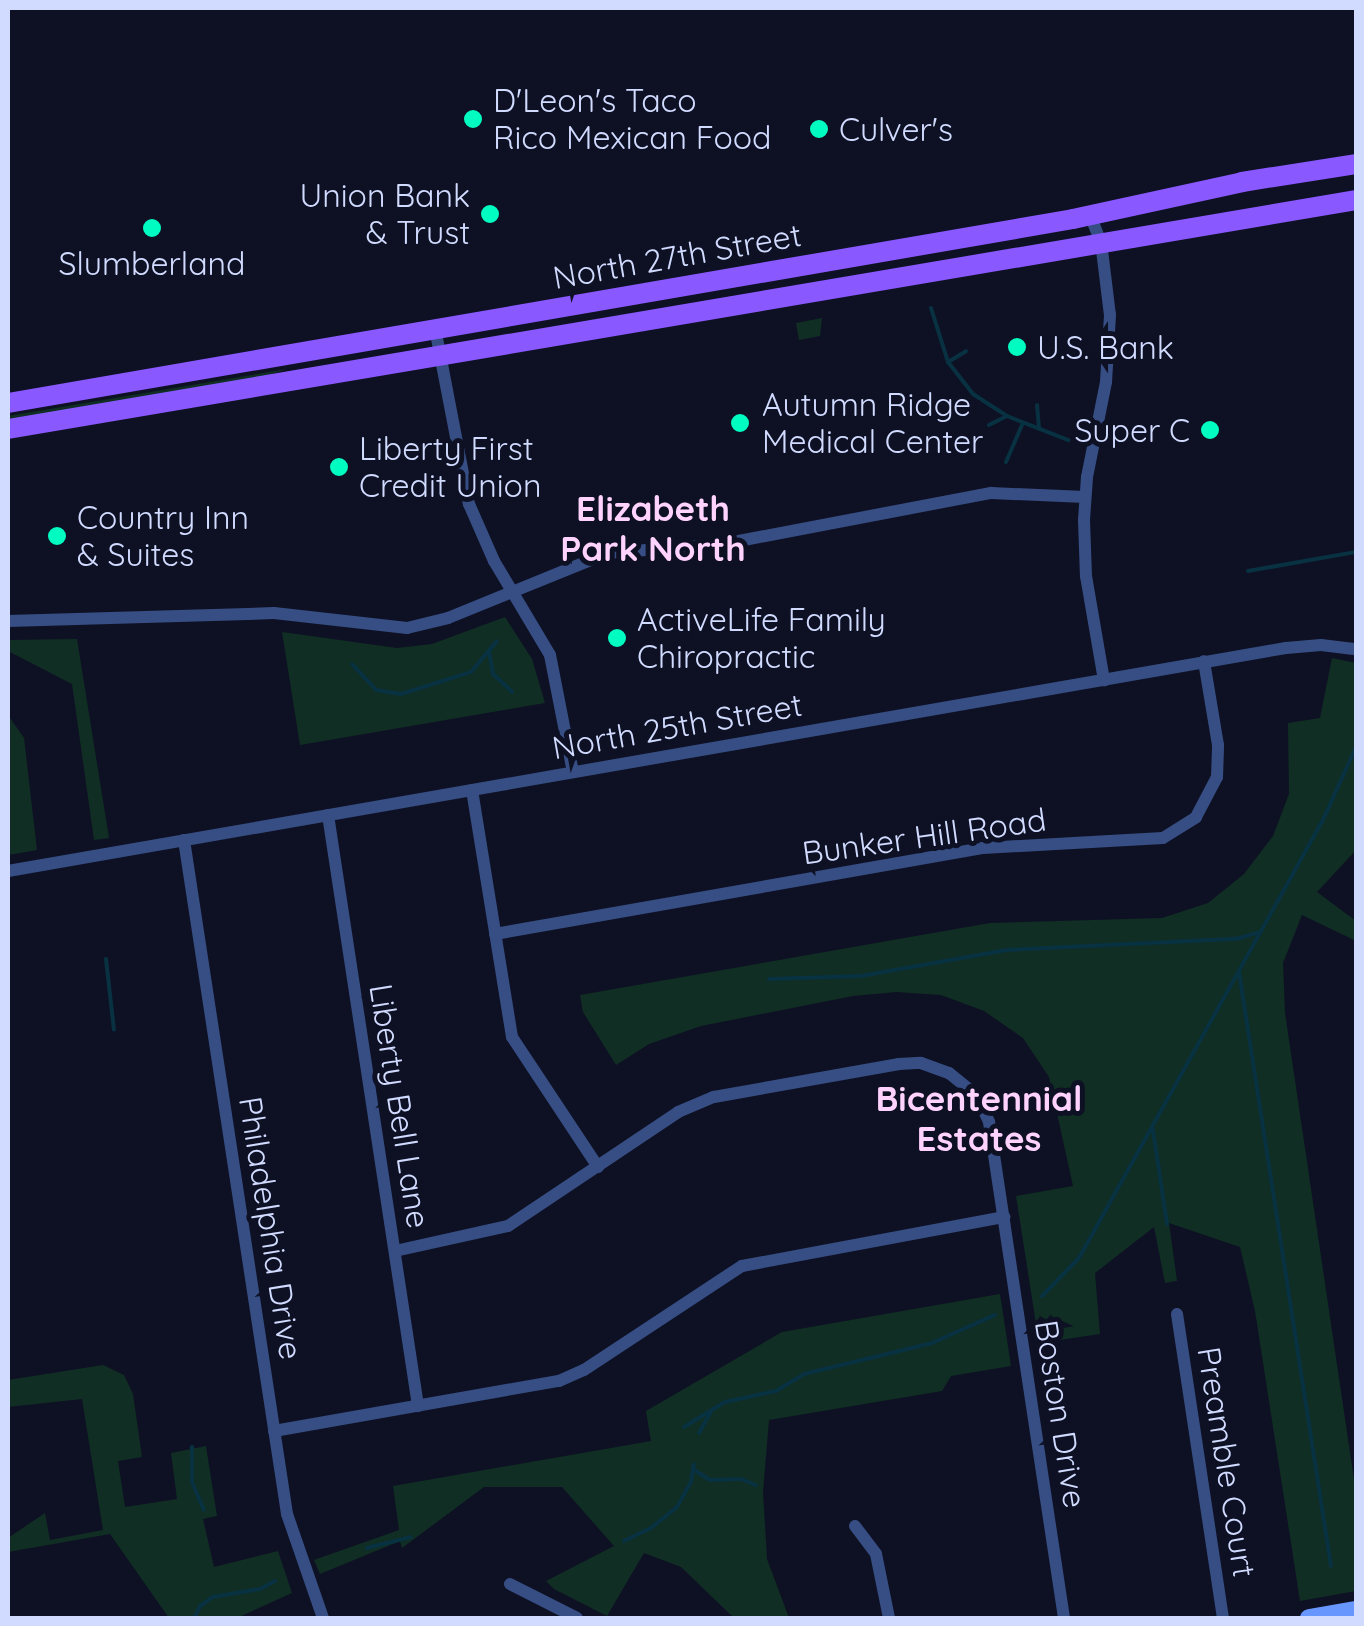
<!DOCTYPE html>
<style>
body{margin:0}
#map{position:relative;width:1364px;height:1626px;overflow:hidden;background:#0e1124;font-family:Quicksand,sans-serif}
div>[style]{position:absolute}
[style*='--x']{left:calc(var(--x)*1px);top:calc(var(--y)*1px);width:calc(var(--w)*1px);rotate:calc(var(--a)*1deg)}
.green>*{inset:0;background:#102e23}
.stream>*{height:4px;margin:-2px;padding:0 2px;transform-origin:2px;border-radius:2px;background:#083142}
.street>*{height:12px;margin:-6px;padding:0 6px;transform-origin:6px;border-radius:6px;background:#374e84}
.secondary>*{height:18px;margin:-9px;padding:0 9px;transform-origin:9px;border-radius:9px;background:#6896ff}
.primary>*{height:20px;margin:-10px;padding:0 10px;transform-origin:10px;border-radius:10px;background:#8958ff}
.dots>*{width:28px;height:28px;translate:-50% -50%;box-sizing:border-box;border:5px solid #0e1124;border-radius:50%}
span{translate:-50% -50%;white-space:nowrap;text-align:center;line-height:1.15;-webkit-text-stroke:10px #0e1124;paint-order:stroke}
.poi-label{font-size:32px;color:#d1dbff}
.left{translate:0 -50%;text-align:left}
.right{translate:-100% -50%;text-align:right}
.street-label{font-size:32px;color:#d1dbff}
.neighbourhood-label{font-size:35px;color:#ffd3fe;font-weight:700}
.frame{position:absolute;inset:0;border:10px solid #d1dbff;pointer-events:none}
</style>
<div id="map">
<div class="green">
<i style="clip-path:polygon(822px 318px,820px 336px,799px 340px,796px 323px)"></i>
<i style="clip-path:polygon(287px 369px,263px 377px,8px 422px,8px 416px)"></i>
<i style="clip-path:polygon(505px 617px,532px 659px,545px 703px,300px 745px,282px 632px,397px 648px,432px 644px)"></i>
<i style="clip-path:polygon(77px 639px,109px 838px,94px 840px,72px 684px,8px 651px,8px 640px)"></i>
<i style="clip-path:polygon(1332px 658px,1356px 663px,1356px 850px,1317px 892px,1356px 921px,1356px 936px,1354px 940px,1302px 915px,1283px 963px,1285px 1013px,1356px 1493px,1356px 1591px,1300px 1601px,1255px 1311px,1240px 1247px,1169px 1223px,1177px 1281px,1165px 1283px,1154px 1227px,1095px 1273px,1100px 1334px,1039px 1343px,1016px 1196px,1073px 1186px,1049px 1077px,1023px 1038px,984px 1011px,941px 995px,896px 992px,853px 996px,701px 1026px,649px 1044px,616px 1065px,583px 1012px,580px 995px,990px 923px,1162px 918px,1208px 903px,1244px 874px,1273px 836px,1289px 794px,1288px 723px,1320px 718px)"></i>
<i style="clip-path:polygon(8px 715px,24px 738px,37px 850px,8px 855px)"></i>
<i style="clip-path:polygon(1000px 1294px,1011px 1366px,951px 1376px,942px 1391px,769px 1420px,763px 1492px,767px 1559px,789px 1618px,734px 1618px,681px 1567px,644px 1553px,607px 1616px,554px 1589px,546px 1581px,614px 1546px,562px 1487px,484px 1487px,402px 1548px,400px 1541px,320px 1574px,314px 1560px,399px 1530px,393px 1486px,651px 1441px,646px 1411px,782px 1332px)"></i>
<i style="clip-path:polygon(103px 1365px,124px 1375px,133px 1394px,142px 1457px,118px 1461px,125px 1507px,177px 1499px,171px 1453px,206px 1446px,217px 1516px,203px 1519px,214px 1567px,278px 1551px,292px 1593px,237px 1618px,169px 1618px,110px 1534px,8px 1552px,8px 1538px,45px 1513px,50px 1540px,103px 1530px,82px 1399px,8px 1407px,8px 1380px)"></i>
</div>
<div class="stream">
<i style="--x:931;--y:308;--w:57;--a:72.5"></i>
<i style="--x:948;--y:362;--w:41;--a:52"></i>
<i style="--x:973;--y:394;--w:40;--a:32.9"></i>
<i style="--x:1007;--y:416;--w:66;--a:21.5"></i>
<i style="--x:948;--y:362;--w:21;--a:-31"></i>
<i style="--x:1037;--y:405;--w:24;--a:85"></i>
<i style="--x:989;--y:425;--w:20;--a:-27"></i>
<i style="--x:1006;--y:462;--w:40;--a:-66.6"></i>
<i style="--x:1248;--y:571;--w:110;--a:-10"></i>
<i style="--x:489;--y:651;--w:23;--a:80"></i>
<i style="--x:493;--y:674;--w:26;--a:43"></i>
<i style="--x:352;--y:664;--w:35;--a:47"></i>
<i style="--x:376;--y:690;--w:25;--a:9"></i>
<i style="--x:401;--y:694;--w:73;--a:-17.4"></i>
<i style="--x:471;--y:672;--w:40;--a:-50"></i>
<i style="--x:106;--y:959;--w:71;--a:83.6"></i>
<i style="--x:1239;--y:972;--w:601;--a:81.2"></i>
<i style="--x:769;--y:979;--w:92;--a:-1.9"></i>
<i style="--x:861;--y:976;--w:148;--a:-10.1"></i>
<i style="--x:1007;--y:950;--w:229;--a:-2.8"></i>
<i style="--x:1236;--y:939;--w:25;--a:-16"></i>
<i style="--x:1153;--y:1130;--w:95;--a:81.5"></i>
<i style="--x:1042;--y:1296;--w:53;--a:-45.8"></i>
<i style="--x:1079;--y:1258;--w:499;--a:-60.9"></i>
<i style="--x:1322;--y:822;--w:82;--a:-65.6"></i>
<i style="--x:684;--y:1427;--w:48;--a:-31.4"></i>
<i style="--x:725;--y:1402;--w:52;--a:-12.2"></i>
<i style="--x:776;--y:1391;--w:33;--a:-31"></i>
<i style="--x:804;--y:1374;--w:132;--a:-13.6"></i>
<i style="--x:932;--y:1343;--w:69;--a:-24"></i>
<i style="--x:699;--y:1433;--w:25;--a:-61"></i>
<i style="--x:192;--y:1447;--w:35;--a:90"></i>
<i style="--x:192;--y:1482;--w:30;--a:67"></i>
<i style="--x:694;--y:1470;--w:19;--a:32"></i>
<i style="--x:710;--y:1480;--w:31;--a:-2"></i>
<i style="--x:741;--y:1479;--w:16;--a:22"></i>
<i style="--x:624;--y:1541;--w:30;--a:-26"></i>
<i style="--x:651;--y:1528;--w:33;--a:-39"></i>
<i style="--x:677;--y:1507;--w:29;--a:-61"></i>
<i style="--x:691;--y:1482;--w:18;--a:-81"></i>
<i style="--x:367;--y:1548;--w:45;--a:-14"></i>
<i style="--x:194;--y:1618;--w:13;--a:-63"></i>
<i style="--x:200;--y:1606;--w:16;--a:-35"></i>
<i style="--x:213;--y:1597;--w:48;--a:-9.7"></i>
<i style="--x:260;--y:1589;--w:17;--a:-28"></i>
</div>
<div class="street">
<i style="--x:1090;--y:215;--w:29;--a:68"></i>
<i style="--x:1101;--y:242;--w:74;--a:83"></i>
<i style="--x:1110;--y:315;--w:67;--a:93.4"></i>
<i style="--x:1106;--y:382;--w:97;--a:101.3"></i>
<i style="--x:1087;--y:477;--w:43;--a:94"></i>
<i style="--x:1084;--y:520;--w:56;--a:88"></i>
<i style="--x:1086;--y:576;--w:106;--a:80.2"></i>
<i style="--x:435;--y:328;--w:179;--a:79.1"></i>
<i style="--x:469;--y:504;--w:62;--a:66.3"></i>
<i style="--x:494;--y:561;--w:109;--a:59.2"></i>
<i style="--x:550;--y:655;--w:119;--a:78.9"></i>
<i style="--x:8;--y:621;--w:266;--a:-1.7"></i>
<i style="--x:274;--y:613;--w:134;--a:6.4"></i>
<i style="--x:407;--y:628;--w:42;--a:-13.7"></i>
<i style="--x:448;--y:618;--w:173;--a:-22.1"></i>
<i style="--x:608;--y:553;--w:115;--a:-4.5"></i>
<i style="--x:723;--y:544;--w:273;--a:-10.8"></i>
<i style="--x:991;--y:493;--w:94;--a:2.4"></i>
<i style="--x:472;--y:790;--w:250;--a:80.8"></i>
<i style="--x:512;--y:1037;--w:156;--a:56.5"></i>
<i style="--x:328;--y:815;--w:598;--a:81.34"></i>
<i style="--x:184;--y:840;--w:682;--a:81.31"></i>
<i style="--x:287;--y:1514;--w:110;--a:70.9"></i>
<i style="--x:8;--y:871;--w:1297;--a:-9.9"></i>
<i style="--x:1286;--y:648;--w:35;--a:-5"></i>
<i style="--x:1321;--y:645;--w:35;--a:7"></i>
<i style="--x:495;--y:934;--w:496;--a:-10"></i>
<i style="--x:983;--y:848;--w:180;--a:-3.2"></i>
<i style="--x:1163;--y:838;--w:39;--a:-32"></i>
<i style="--x:1196;--y:817;--w:45;--a:-62.3"></i>
<i style="--x:1217;--y:777;--w:32;--a:-88"></i>
<i style="--x:1218;--y:745;--w:85;--a:-99.5"></i>
<i style="--x:395;--y:1251;--w:116;--a:-12.5"></i>
<i style="--x:508;--y:1226;--w:205;--a:-33.8"></i>
<i style="--x:678;--y:1112;--w:39;--a:-23"></i>
<i style="--x:714;--y:1097;--w:188;--a:-10.1"></i>
<i style="--x:899;--y:1064;--w:22;--a:-3"></i>
<i style="--x:921;--y:1063;--w:30;--a:20"></i>
<i style="--x:949;--y:1073;--w:36;--a:39"></i>
<i style="--x:977;--y:1096;--w:29;--a:65"></i>
<i style="--x:989;--y:1122;--w:502;--a:81.4"></i>
<i style="--x:1177;--y:1314;--w:307;--a:81.4"></i>
<i style="--x:274;--y:1431;--w:289;--a:-10"></i>
<i style="--x:559;--y:1381;--w:27;--a:-24"></i>
<i style="--x:584;--y:1370;--w:189;--a:-33.4"></i>
<i style="--x:742;--y:1266;--w:267;--a:-10.6"></i>
<i style="--x:855;--y:1526;--w:35;--a:53"></i>
<i style="--x:876;--y:1554;--w:65;--a:78.5"></i>
<i style="--x:510;--y:1584;--w:75;--a:26.9"></i>
</div>
<div class="secondary">
<i style="--x:1309;--y:1618;--w:48;--a:-9.7"></i>
</div>
<div class="primary">
<i style="--x:8;--y:403;--w:1081;--a:-9.8"></i>
<i style="--x:1073;--y:219;--w:173;--a:-12.3"></i>
<i style="--x:1242;--y:182;--w:115;--a:-9"></i>
<i style="--x:8;--y:429;--w:1367;--a:-9.64"></i>
</div>
<div class="dots">
<i style="left:473px;top:119px;background:#00fcc1"></i>
<i style="left:819px;top:129px;background:#00fcc1"></i>
<i style="left:490px;top:214px;background:#00fcc1"></i>
<i style="left:152px;top:228px;background:#00fcc1"></i>
<i style="left:1017px;top:347px;background:#00fcc1"></i>
<i style="left:740px;top:423px;background:#00fcc1"></i>
<i style="left:1210px;top:430px;background:#00fcc1"></i>
<i style="left:339px;top:467px;background:#00fcc1"></i>
<i style="left:57px;top:536px;background:#00fcc1"></i>
<i style="left:617px;top:638px;background:#00fcc1"></i>
</div>
<div class="poi-label">
<span class="left" style="left:493px;top:119px">D'Leon's Taco<br>Rico Mexican Food</span>
<span class="left" style="left:839px;top:129px">Culver's</span>
<span class="right" style="left:470px;top:214px">Union Bank<br>&amp; Trust</span>
<span style="left:152px;top:263px">Slumberland</span>
<span class="left" style="left:1037px;top:347px">U.S. Bank</span>
<span class="left" style="left:762px;top:423px">Autumn Ridge<br>Medical Center</span>
<span class="right" style="left:1190px;top:430px">Super C</span>
<span class="left" style="left:359px;top:467px">Liberty First<br>Credit Union</span>
<span class="left" style="left:77px;top:536px">Country Inn<br>&amp; Suites</span>
<span class="left" style="left:637px;top:638px">ActiveLife Family<br>Chiropractic</span>
</div>
<div class="street-label">
<span style="left:677px;top:256px;rotate:-10deg">North 27th Street</span>
<span style="left:677px;top:726px;rotate:-10deg">North 25th Street</span>
<span style="left:924px;top:836px;rotate:-8deg">Bunker Hill Road</span>
<span style="left:400px;top:1106px;rotate:81deg">Liberty Bell Lane</span>
<span style="left:271px;top:1228px;rotate:81deg">Philadelphia Drive</span>
<span style="left:1061px;top:1414px;rotate:81deg">Boston Drive</span>
<span style="left:1227px;top:1462px;rotate:81deg">Preamble Court</span>
</div>
<div class="neighbourhood-label">
<span style="left:653px;top:528px">Elizabeth<br>Park North</span>
<span style="left:979px;top:1118px">Bicentennial<br>Estates</span>
</div>
<div class="frame"></div>
</div>
